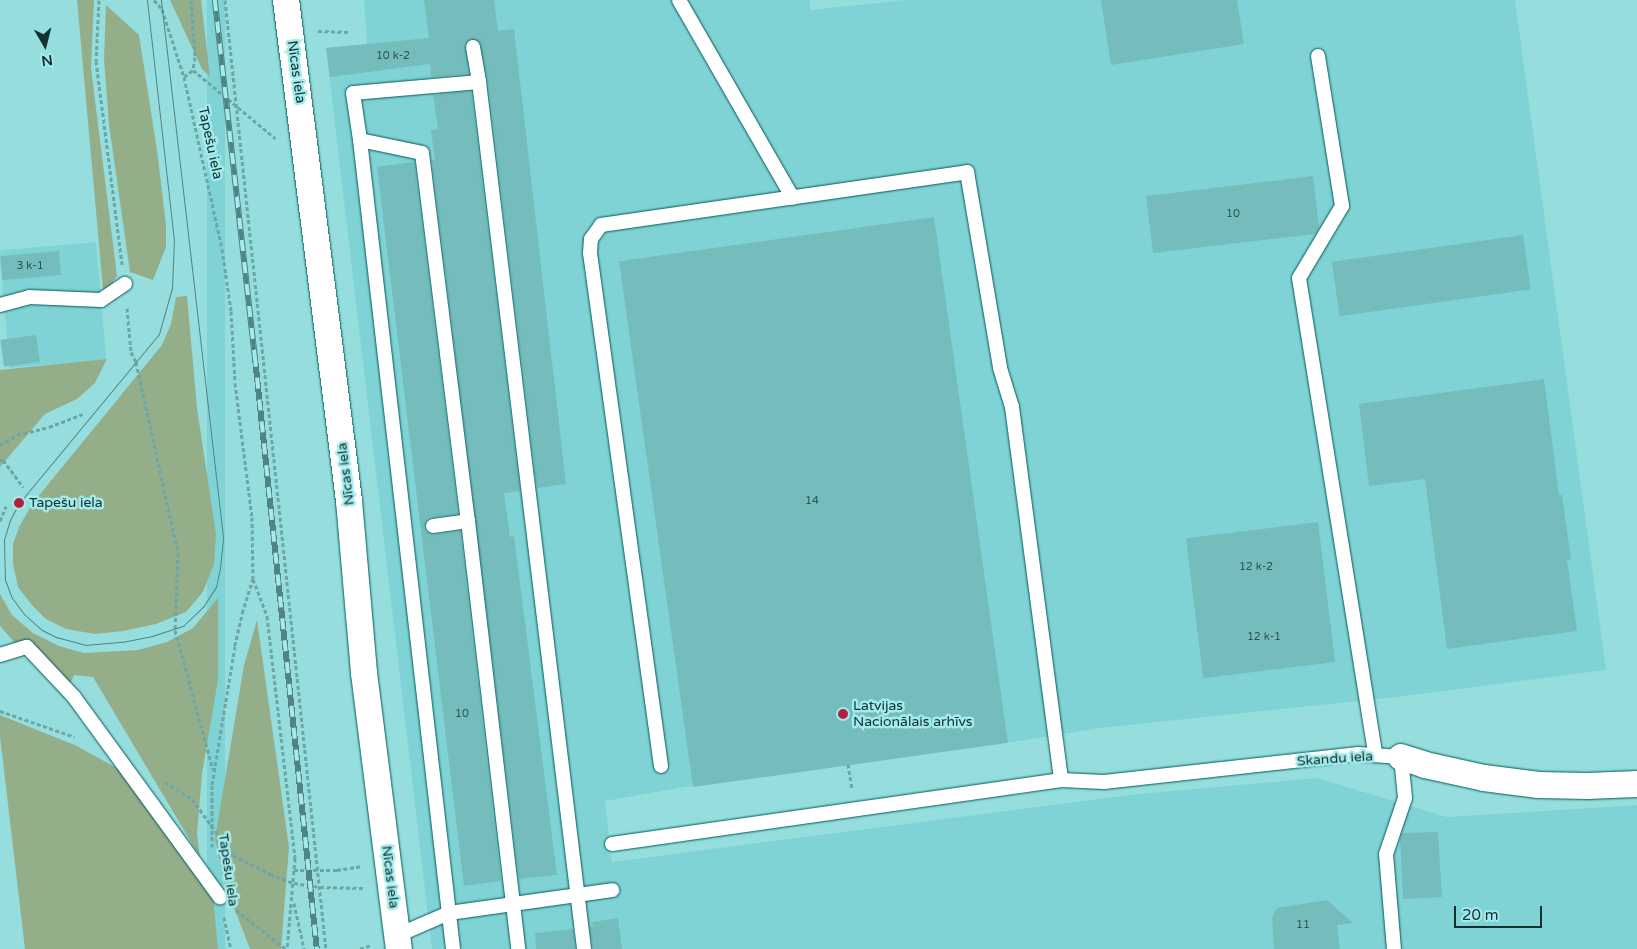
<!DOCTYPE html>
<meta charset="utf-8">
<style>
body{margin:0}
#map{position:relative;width:1637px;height:949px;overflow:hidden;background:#96dede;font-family:"Varela Round",sans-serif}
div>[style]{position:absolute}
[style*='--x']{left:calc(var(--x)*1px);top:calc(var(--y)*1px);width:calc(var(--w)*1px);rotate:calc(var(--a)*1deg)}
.built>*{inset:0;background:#80d3d4;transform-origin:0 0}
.green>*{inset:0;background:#95ae8a}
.building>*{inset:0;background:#75bcbd;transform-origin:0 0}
.path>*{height:3px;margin-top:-1.5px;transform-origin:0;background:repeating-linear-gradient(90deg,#6ca6a6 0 4px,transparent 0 6.5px)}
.roads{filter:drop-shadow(0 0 1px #035a5b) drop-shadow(0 0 1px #035a5b)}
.lane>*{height:14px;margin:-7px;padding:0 7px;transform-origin:7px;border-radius:7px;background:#fff}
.street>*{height:26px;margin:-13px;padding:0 13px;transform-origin:13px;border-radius:13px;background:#fff}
.tram>*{height:1px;margin:-0.5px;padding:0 0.5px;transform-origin:0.5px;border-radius:0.5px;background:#518383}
.rail>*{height:5.5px;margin-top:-2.75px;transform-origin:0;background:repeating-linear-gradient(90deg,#a3ebec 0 11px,#518383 0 22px);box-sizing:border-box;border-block:1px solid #518383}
.dots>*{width:14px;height:14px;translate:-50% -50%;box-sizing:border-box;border:2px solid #a3ebec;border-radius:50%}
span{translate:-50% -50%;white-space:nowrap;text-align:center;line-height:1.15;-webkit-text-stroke:5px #a3ebec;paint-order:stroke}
.number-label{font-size:11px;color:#2c5454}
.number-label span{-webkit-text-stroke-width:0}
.street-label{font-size:14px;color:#133131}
.poi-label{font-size:14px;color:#133131}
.left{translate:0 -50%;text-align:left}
.north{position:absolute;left:20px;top:20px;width:50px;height:50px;-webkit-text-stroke:4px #a3ebec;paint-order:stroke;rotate:172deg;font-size:14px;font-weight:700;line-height:20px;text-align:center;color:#133131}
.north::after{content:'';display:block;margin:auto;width:18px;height:22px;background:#133131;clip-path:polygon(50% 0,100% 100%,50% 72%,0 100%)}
.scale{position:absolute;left:1454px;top:906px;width:88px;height:22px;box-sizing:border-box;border:2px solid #133131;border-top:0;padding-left:6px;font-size:15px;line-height:18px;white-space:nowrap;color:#133131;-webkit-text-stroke:4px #a3ebec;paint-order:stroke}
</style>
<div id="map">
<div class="built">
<i style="left:207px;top:0;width:18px;height:954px"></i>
<i style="clip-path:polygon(364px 0,810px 0,810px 10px,906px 0,1515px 0,1606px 670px,1397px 697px,1100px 728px,1006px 743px,690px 786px,605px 801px,612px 862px,1129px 795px,1317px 778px,1447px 817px,1637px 805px,1637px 949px,432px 949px,326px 48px,367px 44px)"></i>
<i style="left:96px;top:242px;width:118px;height:97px;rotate:85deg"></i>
</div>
<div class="green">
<i style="clip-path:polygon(77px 0,94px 0,91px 68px,117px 276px,109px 287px,103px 289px)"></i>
<i style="clip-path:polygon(170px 0,201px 0,210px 77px,202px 69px)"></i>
<i style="clip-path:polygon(106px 5px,139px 35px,157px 150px,166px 225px,166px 247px,153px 280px,130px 272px,109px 125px,104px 59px)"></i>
<i style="clip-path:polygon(187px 296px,197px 408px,216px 534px,214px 564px,203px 592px,186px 612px,156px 624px,123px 631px,95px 634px,66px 629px,46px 619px,31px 604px,18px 587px,13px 564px,13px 544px,19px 527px,32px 504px,162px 345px,171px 324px,176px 297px)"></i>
<i style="clip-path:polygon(107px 359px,95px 383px,77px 399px,45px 414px,0 467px,0 370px)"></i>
<i style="clip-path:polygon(0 594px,12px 615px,33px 633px,59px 646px,84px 653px,138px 650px,167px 642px,193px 628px,218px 598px,218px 680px,202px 774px,197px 834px,200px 857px,93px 677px,74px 675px,64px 698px,0 626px)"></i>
<i style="clip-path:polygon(257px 620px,289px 847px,281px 949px,250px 949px,224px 882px,215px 839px,244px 665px)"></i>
<i style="clip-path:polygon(0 715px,77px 746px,122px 771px,213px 896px,218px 949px,25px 949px,0 736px)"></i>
</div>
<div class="building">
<i style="clip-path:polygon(424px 0,494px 0,498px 31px,514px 29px,566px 484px,537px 488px,488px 81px,480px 42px,471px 39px,465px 44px,469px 74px,431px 77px,430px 64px,330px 77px,326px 48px,429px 38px)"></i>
<i style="clip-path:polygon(1101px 0,1237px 0,1244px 44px,1111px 65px)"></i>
<i style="clip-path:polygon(471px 91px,520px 491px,504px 493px,510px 537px,514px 536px,557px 875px,527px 878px,519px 879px,432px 160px,435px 160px,431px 130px,438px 129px,433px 95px)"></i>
<i style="clip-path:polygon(414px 162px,458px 514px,431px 517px,427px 519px,424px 527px,426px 532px,434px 535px,460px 531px,501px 881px,464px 886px,377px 167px)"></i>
<i style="clip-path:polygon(1313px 176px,1319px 227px,1315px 234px,1153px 253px,1146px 196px)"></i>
<i style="left:934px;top:217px;width:531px;height:318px;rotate:82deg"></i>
<i style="left:1523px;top:235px;width:55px;height:193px;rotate:82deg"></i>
<i style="left:59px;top:251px;width:24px;height:59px;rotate:85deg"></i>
<i style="left:36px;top:335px;width:27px;height:36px;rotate:82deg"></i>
<i style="clip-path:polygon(1544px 379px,1559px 495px,1562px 495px,1571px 559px,1567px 560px,1577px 631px,1447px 649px,1425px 479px,1369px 486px,1359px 404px)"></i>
<i style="left:1318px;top:522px;width:141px;height:133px;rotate:83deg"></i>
<i style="clip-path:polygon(1438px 832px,1442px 897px,1403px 899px,1400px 839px,1402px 833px)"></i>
<i style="clip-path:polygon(1327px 900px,1353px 923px,1337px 925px,1340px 949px,1274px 949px,1272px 917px,1277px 908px)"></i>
<i style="clip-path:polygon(618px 918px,622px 949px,593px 949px,590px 927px,593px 927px,592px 922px)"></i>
<i style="clip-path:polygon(573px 929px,575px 949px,536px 949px,535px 933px)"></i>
</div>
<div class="path">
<i style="--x:99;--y:0;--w:61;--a:92.8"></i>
<i style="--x:96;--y:61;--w:205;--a:82.7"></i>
<i style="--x:154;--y:0;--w:12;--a:48"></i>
<i style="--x:162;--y:9;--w:71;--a:72.1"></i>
<i style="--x:184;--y:77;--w:176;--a:77.5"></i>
<i style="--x:222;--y:249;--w:63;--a:81.7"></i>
<i style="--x:231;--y:311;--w:72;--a:86.8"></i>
<i style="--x:235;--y:383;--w:135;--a:82.8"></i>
<i style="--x:252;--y:517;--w:61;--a:89.1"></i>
<i style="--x:253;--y:578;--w:34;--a:107"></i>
<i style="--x:243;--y:610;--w:37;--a:103"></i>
<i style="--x:235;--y:646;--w:141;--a:99.4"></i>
<i style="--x:212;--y:785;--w:62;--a:90"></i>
<i style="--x:191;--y:0;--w:57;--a:86"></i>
<i style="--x:195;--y:57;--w:13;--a:99"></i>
<i style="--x:225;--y:0;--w:954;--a:83.93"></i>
<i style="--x:318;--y:31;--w:32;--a:2"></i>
<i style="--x:184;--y:77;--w:11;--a:-38"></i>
<i style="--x:193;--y:70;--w:107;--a:39.7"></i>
<i style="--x:127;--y:308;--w:44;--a:84.8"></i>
<i style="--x:131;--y:352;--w:11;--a:63"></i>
<i style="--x:136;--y:362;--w:196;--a:77.6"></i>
<i style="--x:178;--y:553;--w:77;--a:92.2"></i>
<i style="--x:175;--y:630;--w:145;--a:74.8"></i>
<i style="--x:0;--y:445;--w:20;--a:-30"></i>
<i style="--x:17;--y:435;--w:33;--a:-14"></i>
<i style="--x:49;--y:427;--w:36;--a:-21"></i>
<i style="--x:0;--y:460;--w:3;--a:0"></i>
<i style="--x:3;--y:460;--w:34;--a:53"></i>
<i style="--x:0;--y:521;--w:16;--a:-68"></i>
<i style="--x:253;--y:579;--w:40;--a:69"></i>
<i style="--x:267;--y:616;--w:244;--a:83.4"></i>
<i style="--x:295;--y:858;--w:91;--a:95"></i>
<i style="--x:0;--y:711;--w:79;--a:19.1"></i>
<i style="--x:848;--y:764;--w:24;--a:81"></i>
<i style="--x:165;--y:782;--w:32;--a:32"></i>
<i style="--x:192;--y:799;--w:69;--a:53.8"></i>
<i style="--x:233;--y:855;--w:42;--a:27.2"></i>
<i style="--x:270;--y:874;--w:26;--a:21"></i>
<i style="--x:294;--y:883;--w:26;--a:9"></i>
<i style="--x:320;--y:887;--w:43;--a:1.3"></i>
<i style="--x:294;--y:870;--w:43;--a:0"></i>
<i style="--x:337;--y:870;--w:24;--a:-9"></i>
<i style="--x:294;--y:903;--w:47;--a:77.7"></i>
<i style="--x:236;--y:910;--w:63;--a:38"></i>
<i style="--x:224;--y:917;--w:33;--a:78"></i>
<i style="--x:360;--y:949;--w:12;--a:-20"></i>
</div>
<div class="roads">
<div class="lane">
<i style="--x:679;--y:0;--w:228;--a:60.1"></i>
<i style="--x:473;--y:47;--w:36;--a:80"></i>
<i style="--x:479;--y:82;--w:126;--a:175"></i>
<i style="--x:353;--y:93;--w:48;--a:81.5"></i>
<i style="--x:360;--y:140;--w:63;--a:11.8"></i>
<i style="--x:422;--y:153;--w:371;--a:82.9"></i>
<i style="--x:468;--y:521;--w:431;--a:83.3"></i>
<i style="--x:1318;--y:56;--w:152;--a:80.9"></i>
<i style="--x:1342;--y:206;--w:84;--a:120.8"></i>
<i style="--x:1299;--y:278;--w:483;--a:80.9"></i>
<i style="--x:479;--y:82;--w:873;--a:83.09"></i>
<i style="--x:360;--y:140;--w:814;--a:83.44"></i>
<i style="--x:0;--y:305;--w:30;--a:-15"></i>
<i style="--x:29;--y:297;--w:72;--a:2.4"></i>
<i style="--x:101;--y:300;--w:29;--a:-34"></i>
<i style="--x:433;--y:526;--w:35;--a:-8"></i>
<i style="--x:0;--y:655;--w:28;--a:-17"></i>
<i style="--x:27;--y:647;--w:69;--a:46.8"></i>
<i style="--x:74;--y:697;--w:248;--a:53.9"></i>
<i style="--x:661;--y:766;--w:518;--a:-97.88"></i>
<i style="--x:590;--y:253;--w:14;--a:-86"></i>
<i style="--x:591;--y:239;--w:17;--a:-54"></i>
<i style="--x:601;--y:225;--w:370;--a:-8.2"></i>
<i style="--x:967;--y:172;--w:199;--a:80.4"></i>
<i style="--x:1000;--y:368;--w:41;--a:72.9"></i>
<i style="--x:1012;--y:407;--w:376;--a:82.5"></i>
<i style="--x:612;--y:844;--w:454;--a:-8.1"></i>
<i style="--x:1061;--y:780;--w:43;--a:2.7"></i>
<i style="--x:1104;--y:782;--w:256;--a:-6.3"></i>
<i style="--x:1358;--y:754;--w:43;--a:4"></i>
<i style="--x:1401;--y:757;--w:41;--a:84.4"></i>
<i style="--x:1405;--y:798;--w:59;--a:108.7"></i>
<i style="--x:1386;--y:854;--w:95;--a:85.2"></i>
<i style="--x:398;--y:935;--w:56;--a:-23.3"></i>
<i style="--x:449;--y:913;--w:165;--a:-8"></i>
</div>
<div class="street">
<i style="--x:286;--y:0;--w:505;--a:82.83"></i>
<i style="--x:349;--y:501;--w:173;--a:85"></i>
<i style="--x:364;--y:673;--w:278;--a:82.8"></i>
<i style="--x:1401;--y:757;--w:25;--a:18"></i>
<i style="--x:1425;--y:765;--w:60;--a:12.4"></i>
<i style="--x:1484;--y:778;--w:55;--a:7.3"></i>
<i style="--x:1539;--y:785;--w:48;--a:1.2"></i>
<i style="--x:1587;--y:786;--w:50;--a:-2.3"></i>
</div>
</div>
<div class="tram">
<i style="--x:147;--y:0;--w:241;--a:83.6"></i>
<i style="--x:174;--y:239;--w:49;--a:92.3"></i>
<i style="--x:172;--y:288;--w:48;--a:105.8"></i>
<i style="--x:159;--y:334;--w:219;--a:129.6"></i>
<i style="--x:19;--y:503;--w:19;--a:118"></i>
<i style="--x:10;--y:520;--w:21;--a:107"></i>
<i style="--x:4;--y:540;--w:40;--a:88.6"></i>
<i style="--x:5;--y:580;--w:19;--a:69"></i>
<i style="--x:12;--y:598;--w:20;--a:53"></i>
<i style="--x:24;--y:614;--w:24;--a:42"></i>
<i style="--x:42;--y:630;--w:16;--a:27"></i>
<i style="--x:56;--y:637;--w:30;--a:15"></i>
<i style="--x:85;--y:645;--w:37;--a:-5"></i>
<i style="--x:122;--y:642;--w:31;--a:-11"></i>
<i style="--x:152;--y:636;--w:33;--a:-18"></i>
<i style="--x:183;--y:626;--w:28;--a:-44"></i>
<i style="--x:203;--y:607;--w:24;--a:-57"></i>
<i style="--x:216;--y:587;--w:19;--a:-78"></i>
<i style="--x:220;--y:568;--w:31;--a:-84"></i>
<i style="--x:223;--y:537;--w:541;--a:-96.59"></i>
</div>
<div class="rail">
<i style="--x:215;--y:0;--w:358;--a:83.6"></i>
<i style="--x:255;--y:356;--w:596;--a:84.03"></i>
</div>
<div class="dots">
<i style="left:19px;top:503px;background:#b4213e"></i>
<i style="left:843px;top:714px;background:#b4213e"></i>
</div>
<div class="number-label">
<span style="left:393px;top:56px">10 k-2</span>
<span style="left:1233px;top:214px">10</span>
<span style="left:30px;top:266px">3 k-1</span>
<span style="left:812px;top:501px">14</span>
<span style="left:1256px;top:567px">12 k-2</span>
<span style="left:1264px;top:637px">12 k-1</span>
<span style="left:462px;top:714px">10</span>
<span style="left:1303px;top:925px">11</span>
</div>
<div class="street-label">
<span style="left:296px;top:72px;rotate:82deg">Nīcas iela</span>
<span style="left:210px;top:143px;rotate:78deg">Tapešu iela</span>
<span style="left:346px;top:474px;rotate:-97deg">Nīcas iela</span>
<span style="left:1335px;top:759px;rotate:-4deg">Skandu iela</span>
<span style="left:228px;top:870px;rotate:82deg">Tapešu iela</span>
<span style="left:390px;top:877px;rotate:83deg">Nīcas iela</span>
</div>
<div class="poi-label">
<span class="left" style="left:29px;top:503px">Tapešu iela</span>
<span class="left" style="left:853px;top:714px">Latvijas<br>Nacionālais arhīvs</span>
</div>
<div class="north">N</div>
<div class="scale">20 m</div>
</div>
